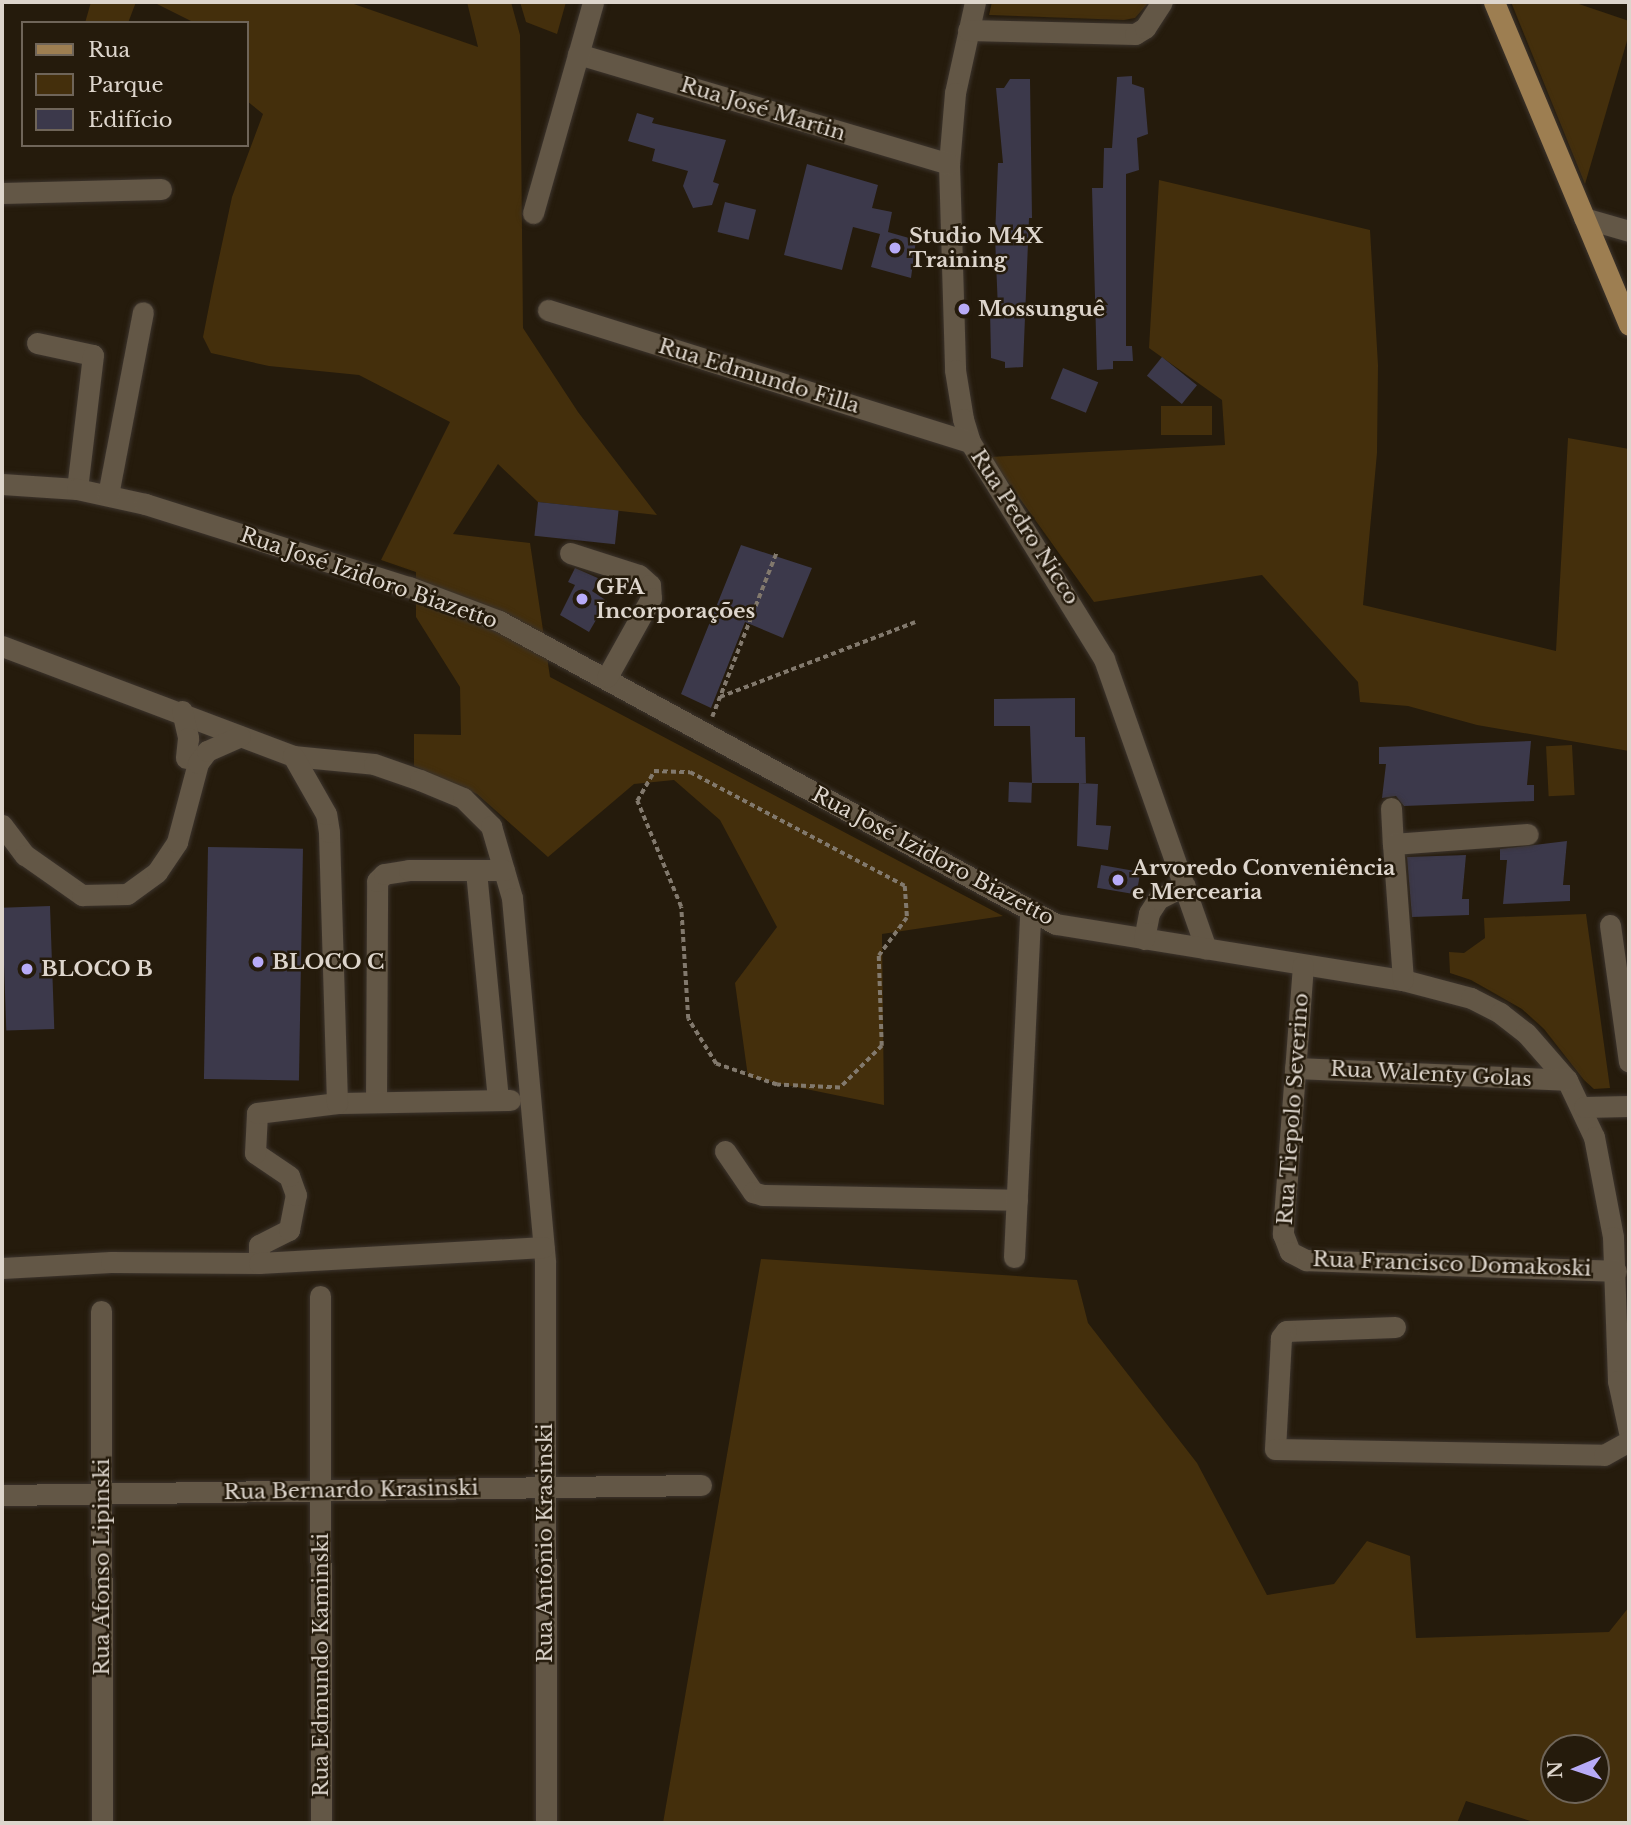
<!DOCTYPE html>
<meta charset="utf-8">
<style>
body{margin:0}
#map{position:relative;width:1631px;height:1825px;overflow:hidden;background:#251b0c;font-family:"Libre Baskerville",serif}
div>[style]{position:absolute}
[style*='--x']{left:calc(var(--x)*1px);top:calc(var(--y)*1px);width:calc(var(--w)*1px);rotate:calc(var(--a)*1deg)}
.green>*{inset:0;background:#442f0c;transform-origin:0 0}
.building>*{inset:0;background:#3c394b;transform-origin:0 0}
.path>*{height:3.5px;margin-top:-1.75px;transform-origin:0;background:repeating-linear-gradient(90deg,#82796d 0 5px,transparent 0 8.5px)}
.roads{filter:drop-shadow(0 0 2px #3c342d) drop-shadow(0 0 2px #3c342d)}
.minor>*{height:21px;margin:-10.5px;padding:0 10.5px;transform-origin:10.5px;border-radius:10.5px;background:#635746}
.major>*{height:21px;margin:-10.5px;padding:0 10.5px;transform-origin:10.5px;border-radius:10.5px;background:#9d7e51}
.dots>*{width:19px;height:19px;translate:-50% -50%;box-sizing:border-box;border:4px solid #251b0c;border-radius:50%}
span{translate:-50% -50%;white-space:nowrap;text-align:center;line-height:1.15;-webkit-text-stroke:5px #251b0c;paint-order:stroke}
.street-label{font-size:21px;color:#ddd5cc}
.poi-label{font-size:21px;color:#ddd5cc;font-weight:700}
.left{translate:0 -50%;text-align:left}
.frame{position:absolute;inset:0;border:4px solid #ddd5cc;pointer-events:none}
.legend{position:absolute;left:21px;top:21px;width:228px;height:126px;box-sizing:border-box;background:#251b0c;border:2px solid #6f6559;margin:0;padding:9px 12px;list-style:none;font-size:21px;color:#ddd5cc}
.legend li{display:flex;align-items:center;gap:14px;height:35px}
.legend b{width:35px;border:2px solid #6f6559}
.north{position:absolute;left:1540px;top:1734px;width:70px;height:70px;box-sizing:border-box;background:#251b0c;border:2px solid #6f6559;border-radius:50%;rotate:268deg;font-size:19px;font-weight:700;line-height:28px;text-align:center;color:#ddd5cc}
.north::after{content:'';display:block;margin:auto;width:24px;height:32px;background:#b8abf7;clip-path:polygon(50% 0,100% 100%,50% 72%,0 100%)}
</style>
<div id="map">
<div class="green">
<i style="clip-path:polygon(91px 2px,136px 2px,128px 23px,85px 23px)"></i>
<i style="clip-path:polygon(153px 2px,348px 2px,478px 47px,467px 2px,511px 2px,520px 35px,523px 328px,578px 412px,657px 515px,538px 502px,498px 464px,453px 534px,530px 543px,550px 677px,1003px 916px,882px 934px,884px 1105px,748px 1077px,735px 983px,777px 927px,720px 820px,674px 780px,634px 784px,548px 857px,477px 794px,414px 766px,414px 734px,461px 735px,460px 687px,416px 617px,416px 572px,381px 560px,450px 422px,359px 375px,269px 366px,211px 353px,203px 337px,213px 286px,232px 197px,263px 114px,247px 101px,247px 23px,195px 23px)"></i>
<i style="clip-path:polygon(520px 2px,566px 2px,557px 34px,526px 22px)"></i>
<i style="clip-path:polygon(992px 2px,1149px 2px,1135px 18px,1124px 20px,989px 15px)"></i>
<i style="clip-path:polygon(1511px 2px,1573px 2px,1629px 21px,1629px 34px,1585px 184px)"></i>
<i style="clip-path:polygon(1159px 180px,1370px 230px,1378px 365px,1377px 453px,1363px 605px,1556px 651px,1568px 438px,1629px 449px,1629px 751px,1477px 725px,1408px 706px,1360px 702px,1358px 682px,1262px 575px,1094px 602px,990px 457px,1225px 445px,1222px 400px,1149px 348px)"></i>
<i style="left:1161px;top:406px;width:51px;height:29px"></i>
<i style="left:1572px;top:745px;width:50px;height:26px;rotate:87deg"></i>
<i style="clip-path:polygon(1586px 914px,1610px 1088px,1594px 1089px,1584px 1080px,1544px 1029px,1522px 1009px,1471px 980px,1450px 973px,1449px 952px,1464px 953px,1485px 938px,1484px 918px)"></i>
<i style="clip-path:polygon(evenodd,761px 1259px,1077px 1280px,1088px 1323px,1197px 1463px,1267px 1595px,1334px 1584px,1367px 1541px,1410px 1556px,1416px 1638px,1609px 1632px,1629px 1607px,1629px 1823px,1537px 1823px,1466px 1801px,1457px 1823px,663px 1823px,761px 1259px,1596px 1748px,1596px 1790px,1554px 1790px,1554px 1748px,1596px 1748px)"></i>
</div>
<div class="building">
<i style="clip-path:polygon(1132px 76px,1132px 84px,1144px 88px,1148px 134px,1137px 138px,1139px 170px,1126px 174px,1126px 346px,1132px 346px,1133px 361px,1113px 361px,1113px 369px,1097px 370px,1092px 188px,1103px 188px,1104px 148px,1112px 148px,1117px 77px)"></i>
<i style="clip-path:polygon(1010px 79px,1030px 79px,1032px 218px,1029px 218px,1023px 367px,1005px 368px,1005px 362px,991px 358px,990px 310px,998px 310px,995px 236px,998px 163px,1003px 163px,996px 88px,1004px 88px)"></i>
<i style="clip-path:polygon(637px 113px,654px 118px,652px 123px,726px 140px,713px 182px,719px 184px,712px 205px,693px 208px,683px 186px,688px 171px,652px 161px,655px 149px,628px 141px)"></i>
<i style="clip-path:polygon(807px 164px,878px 185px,872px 208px,892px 212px,888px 232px,916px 240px,911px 278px,871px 267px,880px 234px,853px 227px,842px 270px,784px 255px)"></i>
<i style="left:725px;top:202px;width:32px;height:31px;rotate:14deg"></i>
<i style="left:1162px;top:357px;width:45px;height:24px;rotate:39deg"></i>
<i style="left:1063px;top:368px;width:38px;height:33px;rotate:22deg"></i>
<i style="left:538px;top:502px;width:81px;height:34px;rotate:6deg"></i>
<i style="clip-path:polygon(741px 545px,812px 568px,783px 638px,745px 622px,711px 708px,681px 694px)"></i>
<i style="clip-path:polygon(575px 568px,600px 579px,592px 591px,607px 601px,589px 632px,560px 615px,575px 585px,568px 582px)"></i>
<i style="clip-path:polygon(1075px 698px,1075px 737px,1085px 737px,1086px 783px,1032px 783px,1030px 726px,994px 726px,994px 699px)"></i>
<i style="clip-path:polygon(1531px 741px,1527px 785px,1534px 785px,1534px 801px,1404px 806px,1396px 796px,1382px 798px,1386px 764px,1379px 764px,1379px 747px)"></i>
<i style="left:1009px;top:782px;width:23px;height:20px;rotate:2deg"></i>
<i style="clip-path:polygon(1079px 783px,1098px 784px,1096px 825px,1111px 826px,1108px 850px,1077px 846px)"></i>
<i style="clip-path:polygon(1567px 841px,1563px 885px,1570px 885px,1570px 901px,1503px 904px,1507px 860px,1500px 860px,1500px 849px)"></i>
<i style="left:208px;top:847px;width:95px;height:232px;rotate:1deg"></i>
<i style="clip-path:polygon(1466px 855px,1462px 899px,1469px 899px,1469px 915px,1412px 917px,1407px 857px)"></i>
<i style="left:1101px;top:865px;width:40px;height:23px;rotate:10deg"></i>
<i style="left:50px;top:906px;width:123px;height:48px;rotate:88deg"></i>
</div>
<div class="path">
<i style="--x:720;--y:697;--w:209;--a:-21"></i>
<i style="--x:712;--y:717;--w:178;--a:-68.6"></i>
<i style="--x:654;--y:771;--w:36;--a:2"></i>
<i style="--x:690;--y:772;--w:243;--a:27.9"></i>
<i style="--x:905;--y:886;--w:32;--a:86"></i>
<i style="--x:907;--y:918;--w:47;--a:126.4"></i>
<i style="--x:879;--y:956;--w:90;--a:88.1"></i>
<i style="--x:882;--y:1046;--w:59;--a:135"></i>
<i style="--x:840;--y:1088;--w:63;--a:-177.3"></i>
<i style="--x:777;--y:1085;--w:65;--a:-161"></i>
<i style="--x:716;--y:1064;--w:53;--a:-121.9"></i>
<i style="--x:688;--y:1019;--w:112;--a:-93.6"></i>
<i style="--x:681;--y:907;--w:115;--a:-112.5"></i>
<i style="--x:637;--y:801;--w:34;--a:-60"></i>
</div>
<div class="roads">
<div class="minor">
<i style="--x:975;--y:2;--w:93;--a:102.4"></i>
<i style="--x:955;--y:93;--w:71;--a:94.8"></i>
<i style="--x:949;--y:164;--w:206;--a:88.3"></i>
<i style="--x:955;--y:370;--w:50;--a:80.7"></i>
<i style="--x:963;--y:419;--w:24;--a:73"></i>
<i style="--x:970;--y:442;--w:255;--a:58.3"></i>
<i style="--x:1104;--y:659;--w:307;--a:70.6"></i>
<i style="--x:968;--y:30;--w:167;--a:1.4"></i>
<i style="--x:1135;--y:34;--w:12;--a:-31"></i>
<i style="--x:1145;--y:28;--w:31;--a:-57"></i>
<i style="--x:578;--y:54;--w:387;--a:16.5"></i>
<i style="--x:2;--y:193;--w:159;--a:-1.4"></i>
<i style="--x:533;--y:213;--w:219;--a:-74.1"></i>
<i style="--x:1584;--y:218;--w:47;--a:16.1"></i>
<i style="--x:548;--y:310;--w:442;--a:17.4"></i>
<i style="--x:37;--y:343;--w:57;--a:12.1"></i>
<i style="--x:93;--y:355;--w:135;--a:96.8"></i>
<i style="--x:2;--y:484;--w:75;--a:3.8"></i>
<i style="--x:77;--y:489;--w:70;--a:12.4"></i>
<i style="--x:145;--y:504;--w:277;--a:17.5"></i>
<i style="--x:409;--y:587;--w:96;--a:20.7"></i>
<i style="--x:499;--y:621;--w:634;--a:28.55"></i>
<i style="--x:1056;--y:924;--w:351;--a:9.2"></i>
<i style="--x:1403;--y:980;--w:70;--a:14.8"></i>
<i style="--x:1471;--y:998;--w:33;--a:27"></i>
<i style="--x:1500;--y:1013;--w:33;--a:38"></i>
<i style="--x:1526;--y:1033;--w:62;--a:48.9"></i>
<i style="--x:1567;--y:1080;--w:63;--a:64.7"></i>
<i style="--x:1594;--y:1137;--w:102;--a:79.2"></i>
<i style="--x:1613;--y:1237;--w:144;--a:88"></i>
<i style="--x:1618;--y:1381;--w:52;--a:77.8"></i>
<i style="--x:108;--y:495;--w:186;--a:-79.2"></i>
<i style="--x:570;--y:553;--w:72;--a:17.7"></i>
<i style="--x:639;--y:575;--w:15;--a:42"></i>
<i style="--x:650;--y:585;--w:13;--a:86"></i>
<i style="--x:651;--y:598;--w:90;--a:119.1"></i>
<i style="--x:2;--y:646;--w:311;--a:20.7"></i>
<i style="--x:293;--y:756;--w:81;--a:5.6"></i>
<i style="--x:374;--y:764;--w:49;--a:19.2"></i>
<i style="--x:420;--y:780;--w:47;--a:22.7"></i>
<i style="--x:463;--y:798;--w:40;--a:45"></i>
<i style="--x:491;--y:826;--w:75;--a:73.7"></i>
<i style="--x:512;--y:898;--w:366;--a:84.8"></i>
<i style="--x:545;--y:1263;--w:560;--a:89.9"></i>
<i style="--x:182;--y:711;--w:28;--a:77"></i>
<i style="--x:188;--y:738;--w:20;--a:96"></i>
<i style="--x:1391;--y:808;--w:36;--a:87"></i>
<i style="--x:2;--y:825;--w:38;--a:53"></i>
<i style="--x:25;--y:855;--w:70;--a:35.1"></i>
<i style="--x:82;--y:895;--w:45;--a:-1.3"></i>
<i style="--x:127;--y:894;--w:37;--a:-36"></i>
<i style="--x:157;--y:872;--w:36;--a:-56"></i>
<i style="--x:177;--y:842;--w:82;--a:-75.1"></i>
<i style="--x:198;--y:763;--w:15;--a:-53"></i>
<i style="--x:207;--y:751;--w:36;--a:-24"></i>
<i style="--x:476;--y:871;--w:230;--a:84.5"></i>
<i style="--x:1610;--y:925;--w:138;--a:82.1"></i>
<i style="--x:1144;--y:939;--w:26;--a:-79"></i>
<i style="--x:1149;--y:913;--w:17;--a:-57"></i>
<i style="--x:1158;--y:899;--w:30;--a:-27"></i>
<i style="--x:1303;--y:965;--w:270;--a:94.3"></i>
<i style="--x:1283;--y:1234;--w:19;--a:69"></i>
<i style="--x:1290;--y:1252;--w:18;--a:27"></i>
<i style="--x:1306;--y:1260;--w:310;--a:2"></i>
<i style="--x:1403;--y:980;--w:136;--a:-94.2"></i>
<i style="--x:1393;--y:844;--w:135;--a:-4.2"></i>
<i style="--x:1295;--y:1068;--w:272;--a:2.5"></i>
<i style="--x:376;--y:1101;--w:220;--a:-89.7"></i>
<i style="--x:377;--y:881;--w:10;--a:-45"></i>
<i style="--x:384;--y:874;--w:25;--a:-9"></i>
<i style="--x:409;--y:870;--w:95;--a:0"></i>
<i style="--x:337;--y:1103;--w:173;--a:-1"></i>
<i style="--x:1584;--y:1107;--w:45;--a:-1.3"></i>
<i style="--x:725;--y:1151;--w:50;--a:55.7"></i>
<i style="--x:753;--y:1192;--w:10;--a:17"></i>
<i style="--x:763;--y:1195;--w:254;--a:1.1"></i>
<i style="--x:1014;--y:1257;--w:345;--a:-87.3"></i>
<i style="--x:259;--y:1263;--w:18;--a:-90"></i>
<i style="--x:259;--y:1245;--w:34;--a:-27"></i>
<i style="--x:289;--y:1230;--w:36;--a:-79"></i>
<i style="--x:296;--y:1195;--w:20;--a:-110"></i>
<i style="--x:289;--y:1176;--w:41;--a:-145.9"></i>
<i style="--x:255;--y:1153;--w:40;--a:-87.1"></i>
<i style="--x:257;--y:1113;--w:81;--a:-7.1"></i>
<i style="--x:337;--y:1103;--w:271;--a:-91.7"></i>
<i style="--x:329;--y:832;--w:18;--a:-99"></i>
<i style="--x:326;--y:814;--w:67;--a:-119.6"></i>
<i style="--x:2;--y:1268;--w:109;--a:-3.2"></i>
<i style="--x:111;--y:1262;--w:148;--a:0.4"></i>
<i style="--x:259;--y:1263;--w:285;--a:-3.2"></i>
<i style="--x:320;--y:1296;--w:527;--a:89.89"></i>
<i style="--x:101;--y:1311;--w:512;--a:89.89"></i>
<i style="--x:1395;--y:1327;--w:109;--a:177.9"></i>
<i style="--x:1286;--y:1331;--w:9;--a:126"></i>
<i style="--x:1281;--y:1338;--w:111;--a:93.1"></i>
<i style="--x:1275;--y:1449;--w:329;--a:1"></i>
<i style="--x:1604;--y:1455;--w:29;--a:-29"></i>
<i style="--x:2;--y:1495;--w:699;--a:-0.82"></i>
</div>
<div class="major">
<i style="--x:1494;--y:2;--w:350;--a:67.3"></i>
</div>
</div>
<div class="dots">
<i style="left:895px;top:248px;background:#b8abf7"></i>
<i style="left:964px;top:309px;background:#b8abf7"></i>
<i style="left:582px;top:599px;background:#b8abf7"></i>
<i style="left:1118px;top:880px;background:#b8abf7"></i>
<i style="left:258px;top:962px;background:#b8abf7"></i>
<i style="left:27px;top:969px;background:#b8abf7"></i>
</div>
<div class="street-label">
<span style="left:763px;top:109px;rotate:17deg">Rua José Martin</span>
<span style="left:759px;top:376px;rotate:17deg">Rua Edmundo Filla</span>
<span style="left:1025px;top:527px;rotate:57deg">Rua Pedro Nicco</span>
<span style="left:369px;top:578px;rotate:19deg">Rua José Izidoro Biazetto</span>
<span style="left:933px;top:856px;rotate:28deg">Rua José Izidoro Biazetto</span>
<span style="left:1431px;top:1074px;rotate:3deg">Rua Walenty Golas</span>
<span style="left:1293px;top:1109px;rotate:-86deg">Rua Tiepolo Severino</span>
<span style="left:1452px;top:1264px;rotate:2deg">Rua Francisco Domakoski</span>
<span style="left:351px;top:1490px;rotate:-1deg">Rua Bernardo Krasinski</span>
<span style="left:545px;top:1543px;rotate:-90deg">Rua Antônio Krasinski</span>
<span style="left:102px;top:1567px;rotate:-90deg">Rua Afonso Lipinski</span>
<span style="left:321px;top:1665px;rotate:-90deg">Rua Edmundo Kaminski</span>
</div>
<div class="poi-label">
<span class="left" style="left:909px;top:248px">Studio M4X<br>Training</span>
<span class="left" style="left:978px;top:309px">Mossunguê</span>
<span class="left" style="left:596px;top:599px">GFA<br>Incorporações</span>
<span class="left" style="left:1132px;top:880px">Arvoredo Conveniência<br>e Mercearia</span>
<span class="left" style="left:272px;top:962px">BLOCO C</span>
<span class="left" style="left:41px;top:969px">BLOCO B</span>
</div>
<div class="frame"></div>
<ul class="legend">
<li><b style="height:9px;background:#9d7e51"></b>Rua</li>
<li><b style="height:19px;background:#442f0c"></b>Parque</li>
<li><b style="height:19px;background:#3c394b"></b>Edifício</li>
</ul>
<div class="north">N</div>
</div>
